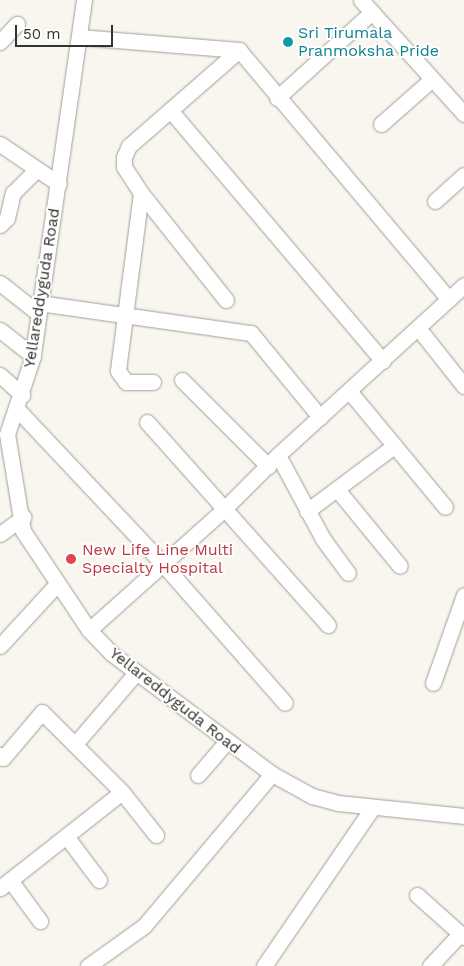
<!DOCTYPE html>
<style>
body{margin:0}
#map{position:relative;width:464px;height:966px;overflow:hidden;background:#f8f6ef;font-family:"Work Sans",sans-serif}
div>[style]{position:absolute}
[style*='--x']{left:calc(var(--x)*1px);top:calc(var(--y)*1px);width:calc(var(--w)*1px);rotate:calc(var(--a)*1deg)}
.roads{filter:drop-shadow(0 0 1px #a09e97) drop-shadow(0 0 1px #a09e97)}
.minor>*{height:15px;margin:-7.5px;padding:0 7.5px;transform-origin:7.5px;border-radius:7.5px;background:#fff}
.dots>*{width:14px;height:14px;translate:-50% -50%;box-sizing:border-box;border:2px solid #fff;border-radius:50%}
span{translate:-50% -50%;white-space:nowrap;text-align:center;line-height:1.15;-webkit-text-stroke:4px #fff;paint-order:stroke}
.culture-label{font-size:16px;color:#0d838f}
.left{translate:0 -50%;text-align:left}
.street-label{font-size:16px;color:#32322f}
.health-label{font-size:16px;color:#be3a42}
.scale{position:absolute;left:15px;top:25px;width:98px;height:22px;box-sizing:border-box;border:2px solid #32322f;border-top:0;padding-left:6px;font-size:15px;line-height:18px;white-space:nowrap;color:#32322f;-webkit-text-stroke:4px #fff;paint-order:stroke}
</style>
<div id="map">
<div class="roads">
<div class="minor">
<i style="--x:84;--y:0;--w:360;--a:98.2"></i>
<i style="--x:33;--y:356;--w:82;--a:108.4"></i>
<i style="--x:7;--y:434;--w:98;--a:80.6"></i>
<i style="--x:23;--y:531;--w:119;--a:56.3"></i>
<i style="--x:89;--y:630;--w:32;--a:46"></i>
<i style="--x:111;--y:653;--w:201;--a:36.9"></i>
<i style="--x:272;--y:774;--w:46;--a:28.8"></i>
<i style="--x:312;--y:796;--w:27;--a:15"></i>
<i style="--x:338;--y:803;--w:127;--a:5.9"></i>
<i style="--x:361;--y:0;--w:154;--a:47.9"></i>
<i style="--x:79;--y:37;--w:161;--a:4.6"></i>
<i style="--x:239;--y:50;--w:326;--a:49.9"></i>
<i style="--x:0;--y:42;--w:25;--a:-47"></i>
<i style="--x:277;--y:98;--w:128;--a:-42.2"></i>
<i style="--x:170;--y:110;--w:329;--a:49.7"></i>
<i style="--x:381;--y:124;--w:68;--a:-41.4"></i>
<i style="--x:0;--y:144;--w:71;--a:34.1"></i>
<i style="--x:141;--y:193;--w:179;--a:97.4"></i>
<i style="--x:118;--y:371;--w:14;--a:54"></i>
<i style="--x:126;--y:382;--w:27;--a:0"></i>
<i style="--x:435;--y:201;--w:39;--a:-42"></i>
<i style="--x:0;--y:225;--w:10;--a:-45"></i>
<i style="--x:7;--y:218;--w:26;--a:-77"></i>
<i style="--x:13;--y:193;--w:33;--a:-45"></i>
<i style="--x:0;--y:283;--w:48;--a:38.3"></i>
<i style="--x:226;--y:300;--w:137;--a:-128.5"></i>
<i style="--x:141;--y:193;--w:31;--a:-123"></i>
<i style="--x:124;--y:167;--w:10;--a:-90"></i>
<i style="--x:124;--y:157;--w:12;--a:-66"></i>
<i style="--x:129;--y:146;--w:146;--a:-41.1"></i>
<i style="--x:39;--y:303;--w:214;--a:8.1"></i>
<i style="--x:251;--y:333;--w:109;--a:50.6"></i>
<i style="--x:418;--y:328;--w:74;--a:51.6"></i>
<i style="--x:0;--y:330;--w:42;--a:38.2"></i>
<i style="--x:0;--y:375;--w:30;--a:42"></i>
<i style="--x:182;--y:380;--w:122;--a:45"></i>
<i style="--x:350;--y:392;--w:149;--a:50.4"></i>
<i style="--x:16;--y:408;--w:213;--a:46.7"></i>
<i style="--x:162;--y:563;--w:186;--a:48.7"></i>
<i style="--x:147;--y:422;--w:272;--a:48.3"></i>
<i style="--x:278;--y:455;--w:95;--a:61.8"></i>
<i style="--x:323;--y:539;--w:42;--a:53.7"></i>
<i style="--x:335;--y:491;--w:5;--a:22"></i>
<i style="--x:340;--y:493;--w:94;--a:50.6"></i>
<i style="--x:307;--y:511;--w:109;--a:-36.8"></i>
<i style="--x:0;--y:534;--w:29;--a:-36"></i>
<i style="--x:89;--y:630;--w:180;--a:-41.8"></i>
<i style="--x:223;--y:510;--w:78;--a:-45"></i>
<i style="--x:278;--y:455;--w:252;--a:-42.4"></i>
<i style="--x:0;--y:646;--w:84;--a:-47.4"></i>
<i style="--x:433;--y:683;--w:93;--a:-70.6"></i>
<i style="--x:76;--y:743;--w:91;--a:-49.5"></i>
<i style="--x:0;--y:755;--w:4;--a:45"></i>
<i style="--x:3;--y:758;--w:60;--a:-49.7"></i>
<i style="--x:42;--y:712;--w:113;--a:45"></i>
<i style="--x:122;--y:792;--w:55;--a:51.7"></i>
<i style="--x:198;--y:775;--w:45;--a:-49.5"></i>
<i style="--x:66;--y:836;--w:55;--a:53.1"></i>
<i style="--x:10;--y:880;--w:51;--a:53.8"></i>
<i style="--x:0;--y:888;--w:155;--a:-38.2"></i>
<i style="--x:417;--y:895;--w:63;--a:41.8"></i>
<i style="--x:88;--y:966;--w:69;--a:-35.5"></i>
<i style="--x:144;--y:926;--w:199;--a:-49.9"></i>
<i style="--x:264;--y:966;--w:191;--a:-55.6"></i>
<i style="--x:430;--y:966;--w:44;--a:-46.8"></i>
</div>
</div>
<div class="dots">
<i style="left:288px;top:42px;background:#0f9aa8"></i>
<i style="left:71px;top:559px;background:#e0444e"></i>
</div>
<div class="culture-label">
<span class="left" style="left:298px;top:42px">Sri Tirumala<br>Pranmoksha Pride</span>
</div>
<div class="street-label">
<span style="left:42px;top:288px;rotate:-81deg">Yellareddyguda Road</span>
<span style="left:175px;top:701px;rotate:38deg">Yellareddyguda Road</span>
</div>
<div class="health-label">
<span class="left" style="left:82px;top:559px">New Life Line Multi<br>Specialty Hospital</span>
</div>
<div class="scale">50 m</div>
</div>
